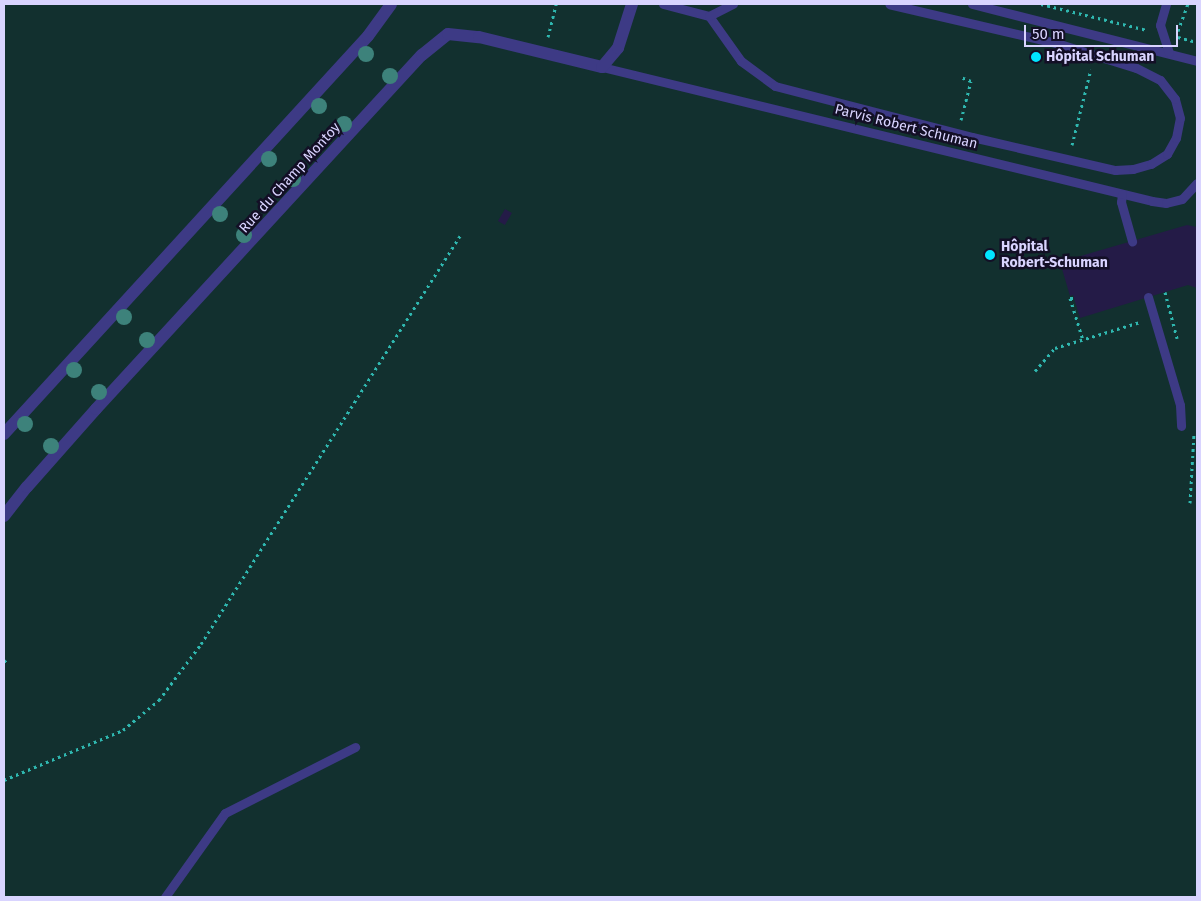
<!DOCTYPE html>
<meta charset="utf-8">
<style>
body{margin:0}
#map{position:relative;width:1201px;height:901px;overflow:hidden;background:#130f26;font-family:"Fira Sans",sans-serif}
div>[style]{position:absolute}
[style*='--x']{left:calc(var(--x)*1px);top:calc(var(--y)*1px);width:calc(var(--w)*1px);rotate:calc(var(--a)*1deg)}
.green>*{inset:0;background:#12302f;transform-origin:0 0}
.building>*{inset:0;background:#241b47;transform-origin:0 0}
.path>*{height:3px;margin-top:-1.5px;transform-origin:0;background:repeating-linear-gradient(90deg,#2fb8b0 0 2.5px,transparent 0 6.5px)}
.service>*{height:9px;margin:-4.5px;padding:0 4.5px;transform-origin:4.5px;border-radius:4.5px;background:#3d3a85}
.minor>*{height:12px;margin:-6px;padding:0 6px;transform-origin:6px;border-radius:6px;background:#3d3a85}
.trees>*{width:16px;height:16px;margin:-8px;border-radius:50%;background:#3d827b}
.dots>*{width:14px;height:14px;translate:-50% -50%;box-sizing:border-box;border:2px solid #130f26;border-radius:50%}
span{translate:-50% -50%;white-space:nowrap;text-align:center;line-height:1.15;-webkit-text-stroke:5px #130f26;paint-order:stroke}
.poi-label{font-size:14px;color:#d9d4ff;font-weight:700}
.left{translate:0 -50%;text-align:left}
.street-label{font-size:14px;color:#d9d4ff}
.frame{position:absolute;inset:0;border:5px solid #d9d4ff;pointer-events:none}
.scale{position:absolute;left:1024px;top:25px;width:154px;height:22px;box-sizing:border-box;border:2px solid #d9d4ff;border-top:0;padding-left:6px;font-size:15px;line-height:18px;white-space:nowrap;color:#d9d4ff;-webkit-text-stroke:4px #130f26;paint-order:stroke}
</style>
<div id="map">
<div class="green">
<i style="left:4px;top:4px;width:1193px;height:893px"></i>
</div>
<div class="building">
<i style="left:505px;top:209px;width:8px;height:14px;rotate:30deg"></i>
<i style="clip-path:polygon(1187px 225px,1197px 227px,1197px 288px,1188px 285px,1080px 318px,1073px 295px,1070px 296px,1060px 262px)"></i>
</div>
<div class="path">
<i style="--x:1041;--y:4;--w:109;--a:13.8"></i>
<i style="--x:1178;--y:31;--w:29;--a:-70"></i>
<i style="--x:548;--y:37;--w:34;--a:-76"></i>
<i style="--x:1178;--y:37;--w:20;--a:15"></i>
<i style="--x:961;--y:120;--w:40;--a:-75.6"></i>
<i style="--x:971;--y:81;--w:9;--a:-159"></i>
<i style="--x:1072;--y:145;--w:78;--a:-76"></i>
<i style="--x:1165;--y:292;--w:48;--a:75.4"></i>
<i style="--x:1073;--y:298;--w:3;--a:180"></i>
<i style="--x:1070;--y:298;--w:44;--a:72.8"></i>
<i style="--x:1035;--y:371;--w:30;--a:-49"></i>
<i style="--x:1055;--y:348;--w:89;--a:-17"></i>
<i style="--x:1190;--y:503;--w:69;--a:-86.7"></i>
<i style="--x:4;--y:660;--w:3;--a:45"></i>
<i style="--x:4;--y:780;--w:129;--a:-22.8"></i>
<i style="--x:123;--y:730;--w:47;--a:-39.8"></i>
<i style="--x:159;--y:700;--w:70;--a:-53.1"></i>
<i style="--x:201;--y:644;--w:485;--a:-57.6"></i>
</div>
<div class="service">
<i style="--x:663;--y:4;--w:48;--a:14.6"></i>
<i style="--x:709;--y:16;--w:55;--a:54.6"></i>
<i style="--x:741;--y:61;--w:42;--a:36.3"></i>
<i style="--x:775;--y:86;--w:203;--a:14.5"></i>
<i style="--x:972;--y:137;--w:147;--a:13"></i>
<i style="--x:1115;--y:170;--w:18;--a:-3"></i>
<i style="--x:1133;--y:169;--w:19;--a:-16"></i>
<i style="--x:1151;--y:164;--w:19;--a:-32"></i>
<i style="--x:1167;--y:154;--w:18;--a:-61"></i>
<i style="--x:1176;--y:138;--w:20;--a:-79"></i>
<i style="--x:1180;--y:118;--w:20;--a:-105"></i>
<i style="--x:1175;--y:99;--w:24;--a:-128"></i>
<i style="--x:1160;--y:80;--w:27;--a:-153"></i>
<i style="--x:1136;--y:68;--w:84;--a:-162.6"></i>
<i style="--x:1056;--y:43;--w:171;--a:-166.9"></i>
<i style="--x:972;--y:4;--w:232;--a:14.2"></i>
<i style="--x:1166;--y:4;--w:22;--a:106"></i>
<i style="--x:1160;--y:25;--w:29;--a:72"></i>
<i style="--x:709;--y:16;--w:27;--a:-27"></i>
<i style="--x:602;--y:67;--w:566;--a:13.69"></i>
<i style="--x:1152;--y:201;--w:14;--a:8"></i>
<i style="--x:1166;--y:203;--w:16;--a:-14"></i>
<i style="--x:1182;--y:199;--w:22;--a:-47"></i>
<i style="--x:1122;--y:194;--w:8;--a:97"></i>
<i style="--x:1121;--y:202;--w:41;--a:74.2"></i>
<i style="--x:1148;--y:297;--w:113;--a:73.5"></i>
<i style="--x:1180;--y:405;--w:21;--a:87"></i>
<i style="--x:165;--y:897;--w:103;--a:-54.5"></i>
<i style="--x:225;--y:813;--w:146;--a:-26.9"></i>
</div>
<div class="minor">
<i style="--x:4;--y:434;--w:539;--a:-47.55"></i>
<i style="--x:368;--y:36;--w:39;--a:-54"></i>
<i style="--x:4;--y:516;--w:37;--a:-52"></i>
<i style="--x:27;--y:487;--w:104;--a:-48.5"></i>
<i style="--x:96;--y:409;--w:481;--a:-47.4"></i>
<i style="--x:422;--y:55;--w:33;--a:-39"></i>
<i style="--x:448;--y:34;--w:31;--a:6"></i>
<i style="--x:479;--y:37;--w:127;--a:13.7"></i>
<i style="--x:602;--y:67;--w:25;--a:-50"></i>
<i style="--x:618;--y:48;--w:46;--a:-72.3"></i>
</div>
<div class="trees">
<i style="left:366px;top:54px"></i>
<i style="left:390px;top:76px"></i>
<i style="left:319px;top:106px"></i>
<i style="left:344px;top:124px"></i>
<i style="left:269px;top:159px"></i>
<i style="left:293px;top:179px"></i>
<i style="left:220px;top:214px"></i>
<i style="left:244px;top:235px"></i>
<i style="left:124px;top:317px"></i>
<i style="left:147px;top:340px"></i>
<i style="left:74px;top:370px"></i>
<i style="left:99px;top:392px"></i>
<i style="left:25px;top:424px"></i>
<i style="left:51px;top:446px"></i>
</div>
<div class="dots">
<i style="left:1036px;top:57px;background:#00e5ff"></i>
<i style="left:990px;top:255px;background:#00e5ff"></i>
</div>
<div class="poi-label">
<span class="left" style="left:1046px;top:57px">Hôpital Schuman</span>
<span class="left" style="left:1001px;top:255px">Hôpital<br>Robert-Schuman</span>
</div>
<div class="street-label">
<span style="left:906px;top:127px;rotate:14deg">Parvis Robert Schuman</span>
<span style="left:290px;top:178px;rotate:-48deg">Rue du Champ Montoy</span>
</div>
<div class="frame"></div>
<div class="scale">50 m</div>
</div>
